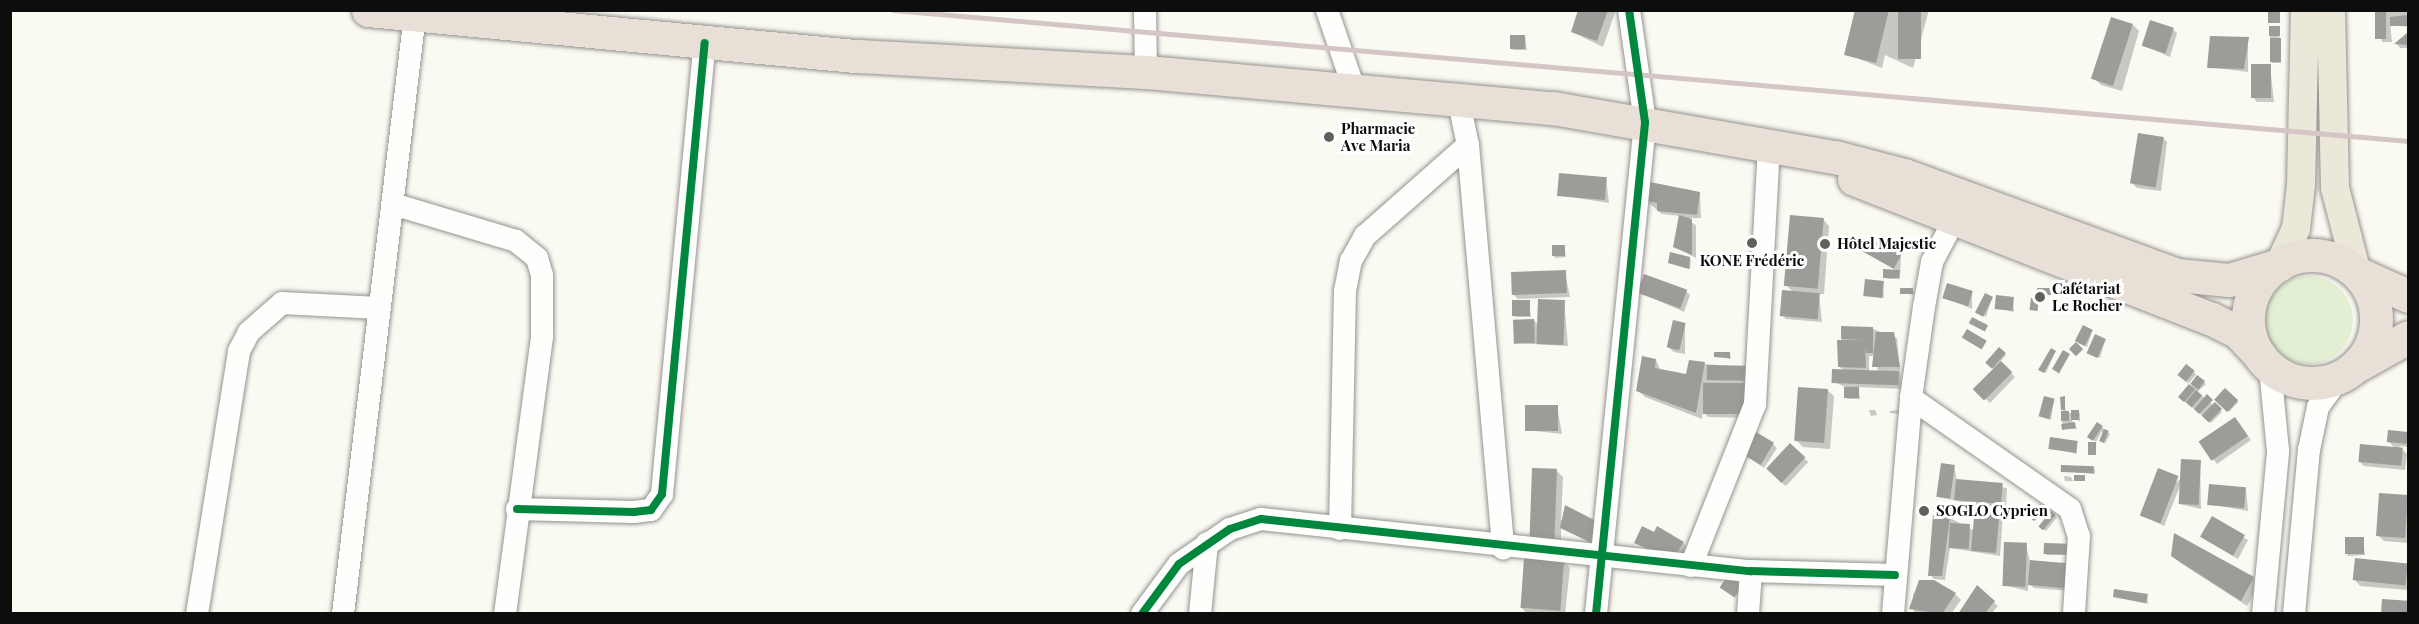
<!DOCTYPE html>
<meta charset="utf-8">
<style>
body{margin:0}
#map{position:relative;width:2419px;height:624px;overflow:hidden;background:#faf9f2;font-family:"Playfair Display",serif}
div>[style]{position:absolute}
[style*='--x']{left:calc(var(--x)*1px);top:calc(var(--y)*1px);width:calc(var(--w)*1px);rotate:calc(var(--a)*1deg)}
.green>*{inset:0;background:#e2efd3}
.round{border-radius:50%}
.shadow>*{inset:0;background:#0003;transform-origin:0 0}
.building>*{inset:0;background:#9d9c98;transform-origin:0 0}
.roads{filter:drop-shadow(0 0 2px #949390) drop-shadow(0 0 2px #949390)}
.minor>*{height:22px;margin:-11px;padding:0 11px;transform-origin:11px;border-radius:11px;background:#fefefd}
.major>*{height:28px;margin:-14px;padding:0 14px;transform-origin:14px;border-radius:14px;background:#ebe7d9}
.highway>*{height:33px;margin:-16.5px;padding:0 16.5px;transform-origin:16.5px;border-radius:16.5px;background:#e8e0d6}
.highway>.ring{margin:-16.5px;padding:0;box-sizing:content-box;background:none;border:33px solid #e8e0d6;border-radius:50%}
.rail>*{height:4.5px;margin:-2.25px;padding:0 2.25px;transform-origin:2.25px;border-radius:2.25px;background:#d5c6c5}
.cycleway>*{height:8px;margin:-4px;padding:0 4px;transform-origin:4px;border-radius:4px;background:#00873e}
.dots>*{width:16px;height:16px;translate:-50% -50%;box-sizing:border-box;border:3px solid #fff;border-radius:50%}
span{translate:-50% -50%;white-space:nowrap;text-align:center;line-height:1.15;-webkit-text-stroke:6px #fff;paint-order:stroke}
.poi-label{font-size:15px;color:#0d0d0d;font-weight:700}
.left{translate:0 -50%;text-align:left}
.frame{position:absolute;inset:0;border:12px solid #0d0d0d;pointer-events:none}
</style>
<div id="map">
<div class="green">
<i class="round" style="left:2265px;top:276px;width:88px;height:88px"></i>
</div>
<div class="shadow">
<i style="clip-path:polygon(1580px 10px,1616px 10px,1603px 47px,1572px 32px)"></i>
<i style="clip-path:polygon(1857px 10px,1929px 10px,1913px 68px,1885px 55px,1882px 68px,1846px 54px)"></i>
<i style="clip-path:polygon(2377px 10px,2408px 10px,2408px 27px,2390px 24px,2392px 42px,2382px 42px)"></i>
<i style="clip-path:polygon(2133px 25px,2139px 31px,2122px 91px,2101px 85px,2095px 79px)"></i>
<i style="clip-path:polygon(2279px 28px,2281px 63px,2272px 63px,2270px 36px)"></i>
<i style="clip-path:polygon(2173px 29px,2177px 33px,2170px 57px,2144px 46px)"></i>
<i style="clip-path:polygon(2408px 34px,2408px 48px,2400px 48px,2397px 44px)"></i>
<i style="clip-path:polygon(1525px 36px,1527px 50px,1513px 50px,1512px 48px)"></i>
<i style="clip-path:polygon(2248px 38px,2248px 72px,2208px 67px)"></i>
<i style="clip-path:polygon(2270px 66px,2274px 102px,2257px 102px,2253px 97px)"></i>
<i style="clip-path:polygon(2163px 138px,2167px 142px,2161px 191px,2137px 188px,2133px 184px)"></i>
<i style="clip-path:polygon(1606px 178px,1609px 203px,1558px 195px)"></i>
<i style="clip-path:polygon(1700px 194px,1701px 218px,1683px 218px,1696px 225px,1696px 258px,1675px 247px,1680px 216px,1662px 214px,1645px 200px)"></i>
<i style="clip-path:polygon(1823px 219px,1829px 226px,1824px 294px,1819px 294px,1822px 322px,1786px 319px,1782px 315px,1793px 292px,1786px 285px)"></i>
<i style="clip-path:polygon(1564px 247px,1566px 257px,1555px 258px,1554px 256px)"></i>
<i style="clip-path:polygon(1864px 251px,1901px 254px,1900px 279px,1886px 279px,1897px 271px)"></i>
<i style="clip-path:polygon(1691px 260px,1690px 269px,1670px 263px,1689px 258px)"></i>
<i style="clip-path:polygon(1565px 272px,1570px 297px,1518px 299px,1513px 294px)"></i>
<i style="clip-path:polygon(1883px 282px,1884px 298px,1866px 295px)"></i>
<i style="clip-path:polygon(1686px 291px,1690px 295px,1684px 312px,1639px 292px)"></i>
<i style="clip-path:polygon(1914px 291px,1914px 295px,1901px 293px,1913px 290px)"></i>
<i style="clip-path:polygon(1972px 292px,1972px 309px,1944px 297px)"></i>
<i style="clip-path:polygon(1992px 298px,1986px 317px,1980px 314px)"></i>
<i style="clip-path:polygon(2013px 298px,2014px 312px,1996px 308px)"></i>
<i style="clip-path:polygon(1529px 301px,1531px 317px,1515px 317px,1514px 316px)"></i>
<i style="clip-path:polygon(1564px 301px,1568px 346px,1515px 343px,1534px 320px,1539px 326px)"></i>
<i style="clip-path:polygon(1685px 324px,1685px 354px,1674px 352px,1669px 348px)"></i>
<i style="clip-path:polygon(evenodd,1873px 329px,1897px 338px,1902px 389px,1858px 387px,1860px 399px,1847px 399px,1845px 387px,1834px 382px,1844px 371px,1839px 366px,1842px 338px,1873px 329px,1869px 356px,1875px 356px,1878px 372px,1869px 372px,1869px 356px)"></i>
<i style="clip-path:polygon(2092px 331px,2087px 347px,2078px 343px)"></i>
<i style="clip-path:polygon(2105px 340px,2100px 358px,2090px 354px)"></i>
<i style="clip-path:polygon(1999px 349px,2006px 355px,2000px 362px,2015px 377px,1990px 403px,1976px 390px,1995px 370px,1987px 363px)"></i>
<i style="clip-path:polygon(2055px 352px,2046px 373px,2042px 371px)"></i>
<i style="clip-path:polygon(1730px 354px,1731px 359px,1716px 357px)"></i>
<i style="clip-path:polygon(2069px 355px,2059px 374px,2053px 369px)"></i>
<i style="clip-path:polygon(1656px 360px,1661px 371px,1688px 376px,1704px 364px,1746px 367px,1749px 418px,1708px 417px,1703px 412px,1702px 419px,1645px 397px,1638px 390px)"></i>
<i style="left:2186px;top:366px;width:13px;height:12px;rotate:39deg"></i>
<i style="clip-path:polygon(2198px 377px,2206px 384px,2197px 392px,2222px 412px,2211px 423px,2181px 398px)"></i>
<i style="clip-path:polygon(1827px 390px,1834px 396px,1830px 449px,1803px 447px,1796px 440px)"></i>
<i style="left:2225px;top:390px;width:18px;height:13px;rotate:43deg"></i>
<i style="clip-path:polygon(2064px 398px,2066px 413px,2080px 413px,2080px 421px,2070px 417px,2077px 429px,2062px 428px)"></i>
<i style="clip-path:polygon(2054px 400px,2051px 420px,2042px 417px,2040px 416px)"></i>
<i style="clip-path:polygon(1557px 406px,1562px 434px,1526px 430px)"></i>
<i style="clip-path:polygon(1869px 410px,1875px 410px,1877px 415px,1871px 416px)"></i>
<i style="clip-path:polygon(1900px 410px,1902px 414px,1890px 413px,1890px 411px)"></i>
<i style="clip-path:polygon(2239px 423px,2251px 440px,2217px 464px,2201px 443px)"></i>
<i style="clip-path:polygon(2102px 427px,2110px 434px,2105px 444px,2102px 431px,2096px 442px,2091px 438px)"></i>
<i style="clip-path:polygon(2389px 431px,2408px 433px,2408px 447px,2399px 446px,2407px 454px,2405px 470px,2364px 466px,2360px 462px,2396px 449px,2389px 442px)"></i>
<i style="clip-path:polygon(2077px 443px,2077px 454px,2049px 448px)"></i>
<i style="clip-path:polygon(1773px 444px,1777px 448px,1764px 468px,1744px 454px)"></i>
<i style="left:1790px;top:445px;width:25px;height:33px;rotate:43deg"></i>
<i style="clip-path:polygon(2200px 461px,2201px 509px,2180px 504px,2180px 486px,2164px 526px,2141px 514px)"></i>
<i style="clip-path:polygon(1954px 466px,1957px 481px,2007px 488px,2006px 507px,1996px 506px,2003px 513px,2000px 556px,1950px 548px,1945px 580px,1934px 579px,1930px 575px,1950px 518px,1975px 531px,1977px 505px,1938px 497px)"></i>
<i style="clip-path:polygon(2095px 470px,2095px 474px,2063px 471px,2093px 468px)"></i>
<i style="clip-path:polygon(1557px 471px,1563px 477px,1561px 520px,1599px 524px,1594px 545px,1561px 527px,1561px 545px,1538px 543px)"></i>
<i style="clip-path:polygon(2064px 476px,2071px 477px,2073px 481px,2065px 481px)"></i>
<i style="clip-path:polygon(2246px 489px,2248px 511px,2209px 504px)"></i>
<i style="clip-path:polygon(2380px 494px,2408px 496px,2408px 543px,2384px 541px,2378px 535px)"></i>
<i style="left:2040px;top:506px;width:7px;height:14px;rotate:45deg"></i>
<i style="clip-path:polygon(2051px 513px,2057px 517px,2046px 531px,2041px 527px)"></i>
<i style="clip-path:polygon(2212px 518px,2248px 540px,2238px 559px,2206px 540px)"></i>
<i style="clip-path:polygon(2176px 535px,2253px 578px,2260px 584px,2247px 606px,2179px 562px,2172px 556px)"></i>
<i style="clip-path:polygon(2363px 539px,2365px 555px,2348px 556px,2347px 554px)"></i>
<i style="clip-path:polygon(1636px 543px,1683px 543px,1687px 547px,1676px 563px)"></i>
<i style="clip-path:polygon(2045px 544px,2070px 555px,2047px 555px)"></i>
<i style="clip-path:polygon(2026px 545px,2030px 561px,2068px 564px,2070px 591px,2034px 588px,2028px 583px,2028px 591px,2003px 585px)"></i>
<i style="clip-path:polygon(2356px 560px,2408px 565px,2408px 590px,2360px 586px,2354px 579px)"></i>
<i style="clip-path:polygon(1564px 562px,1570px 568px,1565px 614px,1527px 614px,1522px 608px)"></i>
<i style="clip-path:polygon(1977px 587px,1998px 606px,1991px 614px,1960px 614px)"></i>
<i style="clip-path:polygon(1913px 593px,1955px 594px,1961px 600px,1951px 614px,1914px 614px)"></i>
<i style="clip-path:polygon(2147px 595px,2148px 604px,2115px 597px)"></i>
</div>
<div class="building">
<i style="clip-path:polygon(1578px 10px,1608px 10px,1597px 41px,1571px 32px)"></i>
<i style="clip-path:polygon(1855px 10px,1889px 10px,1876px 63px,1844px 55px)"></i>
<i style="left:1898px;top:10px;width:23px;height:49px"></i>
<i style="left:2375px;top:10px;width:11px;height:29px"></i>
<i style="left:2268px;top:11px;width:12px;height:12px"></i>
<i style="clip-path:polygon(2408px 15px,2408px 26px,2390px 26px,2390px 17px)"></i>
<i style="left:2111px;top:17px;width:23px;height:65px;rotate:18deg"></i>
<i style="left:2150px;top:20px;width:25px;height:27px;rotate:18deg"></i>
<i style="left:2269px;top:26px;width:11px;height:10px"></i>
<i style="clip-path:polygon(2408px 32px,2408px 45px,2394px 44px)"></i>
<i style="left:1510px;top:35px;width:15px;height:14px"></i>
<i style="clip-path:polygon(2210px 36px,2249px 37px,2244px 69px,2207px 68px)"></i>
<i style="left:2270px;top:38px;width:11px;height:24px"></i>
<i style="left:2251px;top:64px;width:20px;height:34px"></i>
<i style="left:2138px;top:133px;width:26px;height:51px;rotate:9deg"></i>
<i style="left:1559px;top:173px;width:48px;height:23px;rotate:5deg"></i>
<i style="clip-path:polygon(1645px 181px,1700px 192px,1697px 215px,1657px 211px,1657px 203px,1643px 200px)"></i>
<i style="clip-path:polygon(1679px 215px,1692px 219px,1692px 255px,1673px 247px)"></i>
<i style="left:1790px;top:215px;width:34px;height:71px;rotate:5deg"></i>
<i style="left:1870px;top:235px;width:37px;height:18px;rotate:29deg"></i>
<i style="left:1565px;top:245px;width:11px;height:13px;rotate:90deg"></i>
<i style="clip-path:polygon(1670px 252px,1690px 257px,1689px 269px,1668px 263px)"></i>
<i style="clip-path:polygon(1883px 269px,1900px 270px,1899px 278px,1883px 278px)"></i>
<i style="left:1566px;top:270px;width:23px;height:55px;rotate:88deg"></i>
<i style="left:1644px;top:274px;width:46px;height:20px;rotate:20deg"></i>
<i style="left:1865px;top:279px;width:19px;height:17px;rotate:6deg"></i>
<i style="left:1947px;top:283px;width:27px;height:16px;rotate:17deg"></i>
<i style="left:1900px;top:288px;width:13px;height:6px"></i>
<i style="left:2037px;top:288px;width:14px;height:7px"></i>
<i style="left:1782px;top:290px;width:38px;height:26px;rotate:5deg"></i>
<i style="left:1985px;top:293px;width:9px;height:22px;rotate:27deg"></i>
<i style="left:1996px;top:295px;width:18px;height:14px;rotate:6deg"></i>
<i style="left:2031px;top:298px;width:8px;height:12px;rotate:7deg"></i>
<i style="left:1538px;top:299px;width:27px;height:45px;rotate:2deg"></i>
<i style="left:1512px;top:300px;width:18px;height:16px"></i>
<i style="left:1972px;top:317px;width:18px;height:7px;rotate:27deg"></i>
<i style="left:1534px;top:319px;width:24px;height:21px;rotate:88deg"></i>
<i style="left:1673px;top:320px;width:13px;height:28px;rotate:13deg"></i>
<i style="left:2083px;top:325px;width:11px;height:18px;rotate:27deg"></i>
<i style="clip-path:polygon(1841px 326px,1873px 327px,1873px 353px,1866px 353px,1865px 347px,1866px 368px,1838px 367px,1837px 340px,1865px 340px,1841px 339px)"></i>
<i style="left:1967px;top:329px;width:23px;height:10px;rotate:31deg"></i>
<i style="clip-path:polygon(1876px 332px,1894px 332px,1900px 367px,1872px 367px)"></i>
<i style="left:2095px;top:334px;width:12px;height:21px;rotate:24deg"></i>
<i style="left:2076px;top:342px;width:10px;height:10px;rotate:45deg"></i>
<i style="left:1999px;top:347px;width:9px;height:21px;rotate:41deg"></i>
<i style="clip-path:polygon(2051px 348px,2056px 351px,2044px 373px,2038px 370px)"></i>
<i style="left:2063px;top:350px;width:8px;height:22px;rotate:30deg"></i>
<i style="clip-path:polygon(1714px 352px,1730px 352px,1730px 358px,1714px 357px)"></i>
<i style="clip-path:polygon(1642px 356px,1656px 359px,1655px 368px,1686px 374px,1689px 360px,1705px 362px,1696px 413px,1636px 391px)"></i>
<i style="left:2001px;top:361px;width:16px;height:40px;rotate:45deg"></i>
<i style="left:2186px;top:364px;width:11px;height:14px;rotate:38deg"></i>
<i style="left:1707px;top:365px;width:40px;height:15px;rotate:1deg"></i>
<i style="left:1832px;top:369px;width:67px;height:14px;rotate:2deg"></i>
<i style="left:2197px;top:375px;width:10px;height:11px;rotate:37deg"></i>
<i style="left:1703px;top:383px;width:43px;height:31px"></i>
<i style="left:2189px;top:384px;width:8px;height:17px;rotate:40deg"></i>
<i style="left:1798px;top:387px;width:30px;height:54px;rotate:4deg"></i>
<i style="left:1844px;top:387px;width:15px;height:11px"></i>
<i style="left:2225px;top:388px;width:18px;height:16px;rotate:43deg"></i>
<i style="left:2196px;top:390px;width:8px;height:16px;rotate:40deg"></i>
<i style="clip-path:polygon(2207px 394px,2213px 400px,2199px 414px,2194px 409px)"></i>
<i style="left:2044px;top:396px;width:11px;height:21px;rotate:15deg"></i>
<i style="clip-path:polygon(2065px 396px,2065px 410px,2061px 410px,2060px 397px)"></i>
<i style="left:2215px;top:402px;width:10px;height:19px;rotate:45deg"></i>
<i style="left:1525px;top:405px;width:33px;height:26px"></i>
<i style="left:2071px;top:410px;width:8px;height:10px"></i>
<i style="left:2061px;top:411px;width:8px;height:10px"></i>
<i style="left:2235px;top:417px;width:23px;height:44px;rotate:56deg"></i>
<i style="left:2075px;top:422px;width:6px;height:14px;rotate:81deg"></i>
<i style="left:2097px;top:422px;width:7px;height:18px;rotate:34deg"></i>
<i style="left:2104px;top:429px;width:5px;height:13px;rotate:22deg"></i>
<i style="left:2388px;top:430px;width:20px;height:12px;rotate:6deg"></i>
<i style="left:1756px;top:432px;width:21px;height:26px;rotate:31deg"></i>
<i style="left:2050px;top:437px;width:28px;height:12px;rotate:8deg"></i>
<i style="left:2088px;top:442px;width:8px;height:13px"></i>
<i style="left:1790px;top:443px;width:21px;height:35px;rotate:43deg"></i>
<i style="left:2360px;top:444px;width:43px;height:18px;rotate:5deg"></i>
<i style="left:2181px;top:459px;width:20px;height:45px;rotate:3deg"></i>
<i style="left:1941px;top:463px;width:14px;height:34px;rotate:8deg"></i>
<i style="left:2061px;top:465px;width:33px;height:7px;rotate:2deg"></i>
<i style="left:1532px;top:468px;width:25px;height:70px;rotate:2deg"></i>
<i style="left:2158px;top:468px;width:22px;height:51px;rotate:21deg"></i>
<i style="left:2074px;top:475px;width:11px;height:6px"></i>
<i style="left:1956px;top:479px;width:47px;height:21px;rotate:5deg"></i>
<i style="left:2209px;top:484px;width:37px;height:21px;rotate:5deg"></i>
<i style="left:2379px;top:493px;width:29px;height:43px;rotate:4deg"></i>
<i style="left:2040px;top:504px;width:6px;height:17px;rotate:39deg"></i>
<i style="clip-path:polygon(1565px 505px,1600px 523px,1590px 542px,1560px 528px)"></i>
<i style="left:1975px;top:506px;width:25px;height:45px;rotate:5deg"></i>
<i style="left:2051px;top:511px;width:6px;height:20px;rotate:39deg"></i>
<i style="clip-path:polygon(1933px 515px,1950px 517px,1942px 576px,1928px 576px)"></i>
<i style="left:2212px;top:516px;width:38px;height:24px;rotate:30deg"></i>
<i style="left:1950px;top:523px;width:20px;height:25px;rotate:3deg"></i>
<i style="clip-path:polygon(1642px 526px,1654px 532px,1657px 526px,1684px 542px,1672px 560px,1634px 543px)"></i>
<i style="clip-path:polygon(2174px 533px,2254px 577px,2241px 601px,2171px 556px)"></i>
<i style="left:2364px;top:537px;width:17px;height:19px;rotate:90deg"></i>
<i style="left:2004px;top:542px;width:23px;height:44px;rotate:2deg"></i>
<i style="left:2044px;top:543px;width:25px;height:11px;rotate:2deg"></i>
<i style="left:1524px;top:558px;width:40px;height:50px;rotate:4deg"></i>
<i style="left:2355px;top:558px;width:53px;height:22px;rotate:6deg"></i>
<i style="left:2030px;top:560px;width:38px;height:25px;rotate:5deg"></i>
<i style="left:1728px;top:575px;width:18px;height:15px;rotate:34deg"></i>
<i style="clip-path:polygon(1919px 580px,1934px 580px,1956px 593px,1942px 614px,1909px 609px)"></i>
<i style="clip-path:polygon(1977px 585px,1995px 601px,1984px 614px,1958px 614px)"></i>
<i style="clip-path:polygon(2114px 589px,2148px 594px,2146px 603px,2113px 597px)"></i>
<i style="left:2382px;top:599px;width:26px;height:15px;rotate:4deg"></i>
</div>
<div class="roads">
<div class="minor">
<i style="--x:1145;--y:10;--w:62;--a:89.1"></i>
<i style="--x:1327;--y:10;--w:83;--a:71.1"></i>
<i style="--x:1458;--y:98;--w:48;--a:78"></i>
<i style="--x:1468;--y:145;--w:405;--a:85"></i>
<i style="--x:393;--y:204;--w:128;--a:16.7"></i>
<i style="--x:516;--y:241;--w:27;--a:39"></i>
<i style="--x:537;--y:258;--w:18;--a:74"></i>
<i style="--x:542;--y:275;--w:62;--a:90"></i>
<i style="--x:542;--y:337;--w:279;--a:97.6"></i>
<i style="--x:1911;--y:398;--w:194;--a:34.9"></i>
<i style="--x:2070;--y:509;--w:28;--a:72"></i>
<i style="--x:2079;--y:536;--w:78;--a:93.7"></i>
<i style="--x:517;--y:509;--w:117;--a:1.5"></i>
<i style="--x:634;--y:512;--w:17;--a:-7"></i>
<i style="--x:651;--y:510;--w:19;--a:-55"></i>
<i style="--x:662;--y:494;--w:453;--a:-84.6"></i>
<i style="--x:1340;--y:529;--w:238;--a:-88.8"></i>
<i style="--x:1345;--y:291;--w:31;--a:-79"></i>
<i style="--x:1351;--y:261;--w:29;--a:-61"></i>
<i style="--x:1365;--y:236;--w:137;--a:-41.5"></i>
<i style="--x:1691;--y:566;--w:174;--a:-68.4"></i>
<i style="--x:1755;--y:404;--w:258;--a:-86.9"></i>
<i style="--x:197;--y:614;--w:266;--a:-80.9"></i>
<i style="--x:239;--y:351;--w:21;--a:-62"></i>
<i style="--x:249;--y:332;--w:44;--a:-41.3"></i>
<i style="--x:282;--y:303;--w:97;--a:3"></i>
<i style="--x:343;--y:614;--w:603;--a:-83.15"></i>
<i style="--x:1142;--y:614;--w:62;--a:-53.5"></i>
<i style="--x:1179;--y:564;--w:62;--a:-34.5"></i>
<i style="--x:1230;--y:529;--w:33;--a:-18"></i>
<i style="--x:1261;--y:519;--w:493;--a:6.1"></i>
<i style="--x:1751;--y:571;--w:144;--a:1.6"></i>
<i style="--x:1200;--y:614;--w:71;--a:-84.4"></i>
<i style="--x:1596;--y:614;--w:494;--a:-84.3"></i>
<i style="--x:1645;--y:122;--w:113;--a:-98.1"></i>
<i style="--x:1748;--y:614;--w:43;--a:-86"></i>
<i style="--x:1893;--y:614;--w:217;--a:-85.2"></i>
<i style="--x:1911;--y:398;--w:92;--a:-81.9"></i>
<i style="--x:1924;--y:307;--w:46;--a:-79.9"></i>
<i style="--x:1932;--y:262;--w:47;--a:-62.4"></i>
<i style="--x:2263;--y:614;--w:164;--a:-84.7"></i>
<i style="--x:2278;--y:451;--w:83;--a:-95.5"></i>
<i style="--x:2294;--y:614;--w:165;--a:-84.8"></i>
<i style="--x:2309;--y:450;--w:44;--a:-78.2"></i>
<i style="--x:2318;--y:407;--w:37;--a:-54"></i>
</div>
<div class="major">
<i style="--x:2331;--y:10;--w:178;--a:88.7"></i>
<i style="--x:2335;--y:188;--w:88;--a:75.5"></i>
<i style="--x:2279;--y:265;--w:40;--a:-65"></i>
<i style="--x:2296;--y:229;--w:44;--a:-83.5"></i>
<i style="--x:2301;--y:185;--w:175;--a:-88.7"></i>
</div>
<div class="highway">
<i style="--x:368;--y:10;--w:492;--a:5.4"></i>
<i style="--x:858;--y:56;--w:288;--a:3.2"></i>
<i style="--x:1146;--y:72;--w:409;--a:5.1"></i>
<i style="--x:1553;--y:108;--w:286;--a:9.9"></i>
<i style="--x:1835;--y:157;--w:71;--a:14.6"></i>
<i style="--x:1904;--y:175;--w:291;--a:20.1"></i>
<i style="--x:2177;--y:275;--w:52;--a:5.5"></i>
<i style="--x:2229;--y:280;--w:52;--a:-16.7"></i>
<i style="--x:1854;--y:179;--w:384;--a:21.4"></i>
<i style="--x:2212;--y:319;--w:29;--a:27"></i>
<i style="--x:2238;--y:332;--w:33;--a:47"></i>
<i class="ring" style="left:2248px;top:255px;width:95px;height:95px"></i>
<i style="--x:2357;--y:273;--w:56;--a:24.3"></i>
<i style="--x:2358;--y:365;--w:57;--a:-29.2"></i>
</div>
</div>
<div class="rail">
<i style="--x:893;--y:10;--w:1521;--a:4.94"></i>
</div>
<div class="cycleway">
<i style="--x:517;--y:509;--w:117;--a:1.5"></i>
<i style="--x:634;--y:512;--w:17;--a:-7"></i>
<i style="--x:651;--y:510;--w:19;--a:-55"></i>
<i style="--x:662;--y:494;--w:453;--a:-84.6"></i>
<i style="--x:1142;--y:614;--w:62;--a:-53.5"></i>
<i style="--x:1179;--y:564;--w:62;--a:-34.5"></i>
<i style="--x:1230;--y:529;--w:33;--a:-18"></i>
<i style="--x:1261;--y:519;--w:493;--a:6.1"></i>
<i style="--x:1751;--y:571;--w:144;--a:1.6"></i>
<i style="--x:1596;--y:614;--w:494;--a:-84.3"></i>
<i style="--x:1645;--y:122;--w:113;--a:-98.1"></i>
</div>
<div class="dots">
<i style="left:1329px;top:137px;background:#60605d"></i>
<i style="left:1752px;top:243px;background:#60605d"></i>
<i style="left:1825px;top:244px;background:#60605d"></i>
<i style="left:2040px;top:297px;background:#60605d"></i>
<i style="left:1924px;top:511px;background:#60605d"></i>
</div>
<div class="poi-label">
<span class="left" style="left:1341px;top:137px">Pharmacie<br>Ave Maria</span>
<span class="left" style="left:1837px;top:244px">Hôtel Majestic</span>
<span style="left:1752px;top:261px">KONE Frédéric</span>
<span class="left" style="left:2052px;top:297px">Cafétariat<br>Le Rocher</span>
<span class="left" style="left:1936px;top:511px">SOGLO Cyprien</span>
</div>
<div class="frame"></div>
</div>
